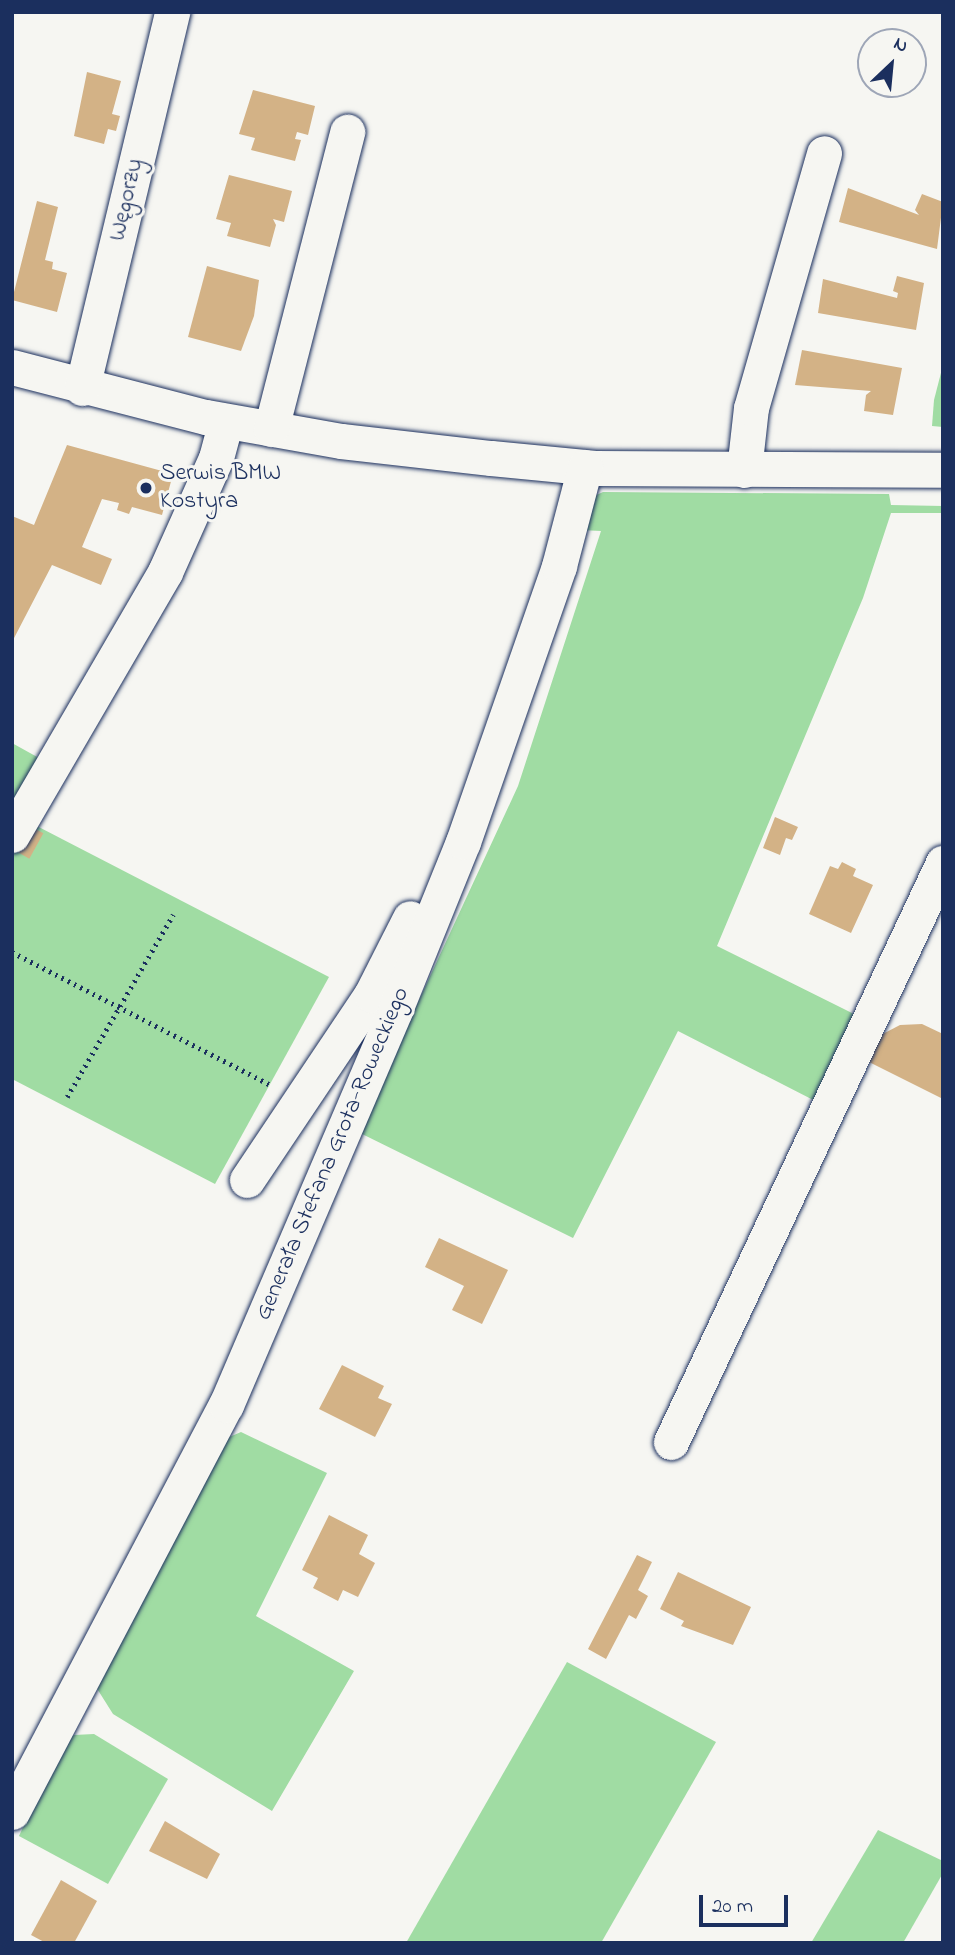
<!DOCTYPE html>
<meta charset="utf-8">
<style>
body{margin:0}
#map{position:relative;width:955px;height:1955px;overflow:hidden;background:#f6f6f2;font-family:"Indie Flower",sans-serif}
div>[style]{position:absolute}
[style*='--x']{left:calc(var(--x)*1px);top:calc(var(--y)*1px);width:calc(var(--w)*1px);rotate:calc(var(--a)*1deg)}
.green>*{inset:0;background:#a0dca3}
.building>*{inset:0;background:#d3b286;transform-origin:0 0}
.path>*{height:4.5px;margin-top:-2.25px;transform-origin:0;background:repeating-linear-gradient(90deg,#1b2f5e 0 2px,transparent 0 7px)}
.roads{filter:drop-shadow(0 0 2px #1b2f5e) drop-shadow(0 0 2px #1b2f5e)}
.minor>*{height:35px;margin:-17.5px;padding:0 17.5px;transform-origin:17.5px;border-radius:17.5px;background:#f6f6f2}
.dots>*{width:19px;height:19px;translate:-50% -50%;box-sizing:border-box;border:4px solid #f6f6f2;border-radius:50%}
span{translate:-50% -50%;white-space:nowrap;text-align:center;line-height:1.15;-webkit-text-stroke:6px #f6f6f2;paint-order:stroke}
.street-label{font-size:24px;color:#1b2f5e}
.poi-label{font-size:24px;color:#1b2f5e}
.left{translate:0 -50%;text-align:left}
.frame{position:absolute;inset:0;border:14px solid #1b2f5e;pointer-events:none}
.north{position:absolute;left:857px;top:28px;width:70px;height:70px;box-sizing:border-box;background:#f6f6f2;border:2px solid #9ea6b7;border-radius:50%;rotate:26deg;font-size:19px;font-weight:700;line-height:28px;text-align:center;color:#1b2f5e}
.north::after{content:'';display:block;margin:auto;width:24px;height:32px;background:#1b2f5e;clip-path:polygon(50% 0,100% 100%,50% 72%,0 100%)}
.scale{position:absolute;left:699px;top:1895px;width:89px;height:32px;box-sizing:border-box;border:4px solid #1b2f5e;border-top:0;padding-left:9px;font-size:21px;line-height:24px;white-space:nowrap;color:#1b2f5e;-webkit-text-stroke:5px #f6f6f2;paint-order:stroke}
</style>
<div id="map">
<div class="green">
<i style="clip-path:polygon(943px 365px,943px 427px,932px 426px,934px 400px)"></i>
<i style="clip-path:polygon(603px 492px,889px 494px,891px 505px,943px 506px,943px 513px,891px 513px,863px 598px,717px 946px,862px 1018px,823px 1105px,678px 1031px,573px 1238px,358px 1132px,518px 786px,601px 531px,580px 530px,592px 497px)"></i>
<i style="clip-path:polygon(12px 743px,39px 758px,12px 807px)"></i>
<i style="clip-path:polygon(31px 823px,329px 977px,215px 1184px,12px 1079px,12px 856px)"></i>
<i style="clip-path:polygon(241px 1432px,327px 1473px,256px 1616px,354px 1671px,272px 1811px,113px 1714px,96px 1687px,227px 1438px)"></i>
<i style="clip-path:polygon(567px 1662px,716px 1742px,601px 1943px,406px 1943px)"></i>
<i style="clip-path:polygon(94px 1734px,168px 1779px,108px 1884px,19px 1836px,61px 1744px,74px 1735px)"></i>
<i style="clip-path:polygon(878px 1830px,943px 1861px,943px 1873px,903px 1943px,811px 1943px)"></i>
</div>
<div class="building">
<i style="clip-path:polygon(87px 72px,121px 81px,112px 114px,120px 116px,116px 131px,108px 129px,104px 144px,74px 136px)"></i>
<i style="clip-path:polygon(253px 90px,315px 106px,308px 135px,297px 132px,295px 139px,301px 140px,295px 161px,251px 150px,255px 138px,239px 134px)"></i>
<i style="clip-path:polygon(229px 175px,292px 191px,284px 222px,273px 219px,276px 225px,270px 247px,227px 236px,231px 223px,216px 219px)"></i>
<i style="clip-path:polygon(848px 188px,919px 215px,915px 210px,922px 194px,943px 202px,937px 249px,839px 222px)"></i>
<i style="clip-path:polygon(37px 201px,58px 207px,45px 260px,53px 262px,52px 269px,67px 273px,57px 312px,12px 300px)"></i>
<i style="clip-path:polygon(207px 266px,259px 280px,254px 316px,241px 351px,188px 337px)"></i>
<i style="clip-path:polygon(897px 276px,924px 283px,916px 330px,818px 313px,823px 279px,897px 298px,898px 293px,893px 291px)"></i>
<i style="clip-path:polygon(802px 350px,902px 368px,893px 415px,864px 411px,866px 395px,871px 391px,795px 385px)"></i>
<i style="clip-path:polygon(67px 445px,173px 474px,162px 515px,132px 507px,129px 514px,117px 510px,119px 503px,102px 499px,82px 547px,112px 559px,101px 585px,52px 565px,12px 642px,12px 516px,34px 525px)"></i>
<i style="clip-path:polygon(775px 817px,798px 827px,792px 840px,786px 838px,780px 855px,763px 848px)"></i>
<i style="left:32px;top:827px;width:13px;height:29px;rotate:29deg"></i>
<i style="clip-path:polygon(842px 862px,856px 869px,853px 876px,873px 885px,851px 933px,809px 914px,830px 866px,838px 869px)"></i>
<i style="clip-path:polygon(922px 1024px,943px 1034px,943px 1099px,865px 1060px,875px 1038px,900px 1025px)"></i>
<i style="clip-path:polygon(439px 1238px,508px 1270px,482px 1324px,452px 1310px,464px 1286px,425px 1267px)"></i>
<i style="clip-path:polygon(342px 1365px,384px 1386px,378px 1398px,392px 1404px,375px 1437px,319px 1409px)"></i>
<i style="clip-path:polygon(329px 1515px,368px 1535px,359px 1554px,375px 1563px,358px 1597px,343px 1590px,338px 1601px,313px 1588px,318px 1578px,302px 1570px)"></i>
<i style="clip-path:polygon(637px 1555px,652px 1562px,638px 1590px,648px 1596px,636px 1619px,629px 1615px,606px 1659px,588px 1649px)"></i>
<i style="clip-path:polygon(678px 1572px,751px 1607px,733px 1645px,681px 1626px,684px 1621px,660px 1609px)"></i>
<i style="clip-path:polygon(165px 1821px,220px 1854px,207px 1879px,149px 1851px)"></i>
<i style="clip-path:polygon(61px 1880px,97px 1901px,74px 1943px,46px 1943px,31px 1935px)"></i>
</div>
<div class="path">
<i style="--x:12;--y:952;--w:293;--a:27.2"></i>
<i style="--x:67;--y:1097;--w:211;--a:-59.8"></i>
</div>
<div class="roads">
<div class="minor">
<i style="--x:12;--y:367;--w:200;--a:14.5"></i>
<i style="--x:206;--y:417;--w:137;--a:10.1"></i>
<i style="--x:341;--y:441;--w:151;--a:6.5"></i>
<i style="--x:491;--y:458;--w:104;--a:5.5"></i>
<i style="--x:595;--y:468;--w:348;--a:0.3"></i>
<i style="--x:82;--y:388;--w:387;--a:-76.5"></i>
<i style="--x:271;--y:429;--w:307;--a:-75.6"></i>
<i style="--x:744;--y:470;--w:62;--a:-83.6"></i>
<i style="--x:751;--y:408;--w:265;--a:-74"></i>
<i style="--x:12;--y:835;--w:304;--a:-59.8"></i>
<i style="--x:165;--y:572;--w:125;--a:-65.9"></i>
<i style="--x:216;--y:458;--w:38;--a:-75"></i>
<i style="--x:247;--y:1180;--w:223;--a:-56.2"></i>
<i style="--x:371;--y:995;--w:86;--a:-63.1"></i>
<i style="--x:671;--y:1442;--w:640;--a:-64.84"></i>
<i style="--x:12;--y:1812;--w:460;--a:-62.3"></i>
<i style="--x:226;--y:1405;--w:430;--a:-66.8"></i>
<i style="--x:395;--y:1010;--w:181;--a:-68"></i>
<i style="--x:463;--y:842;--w:292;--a:-70.8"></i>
<i style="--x:559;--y:566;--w:102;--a:-75.3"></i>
</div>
</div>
<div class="dots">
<i style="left:146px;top:488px;background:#1b2f5e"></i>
</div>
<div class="street-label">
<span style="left:127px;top:200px;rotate:-77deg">Węgorzy</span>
<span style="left:333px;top:1154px;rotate:-67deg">Generała Stefana Grota-Roweckiego</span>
</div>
<div class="poi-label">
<span class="left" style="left:160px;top:488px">Serwis BMW<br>Kostyra</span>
</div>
<div class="frame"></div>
<div class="north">N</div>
<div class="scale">20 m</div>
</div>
